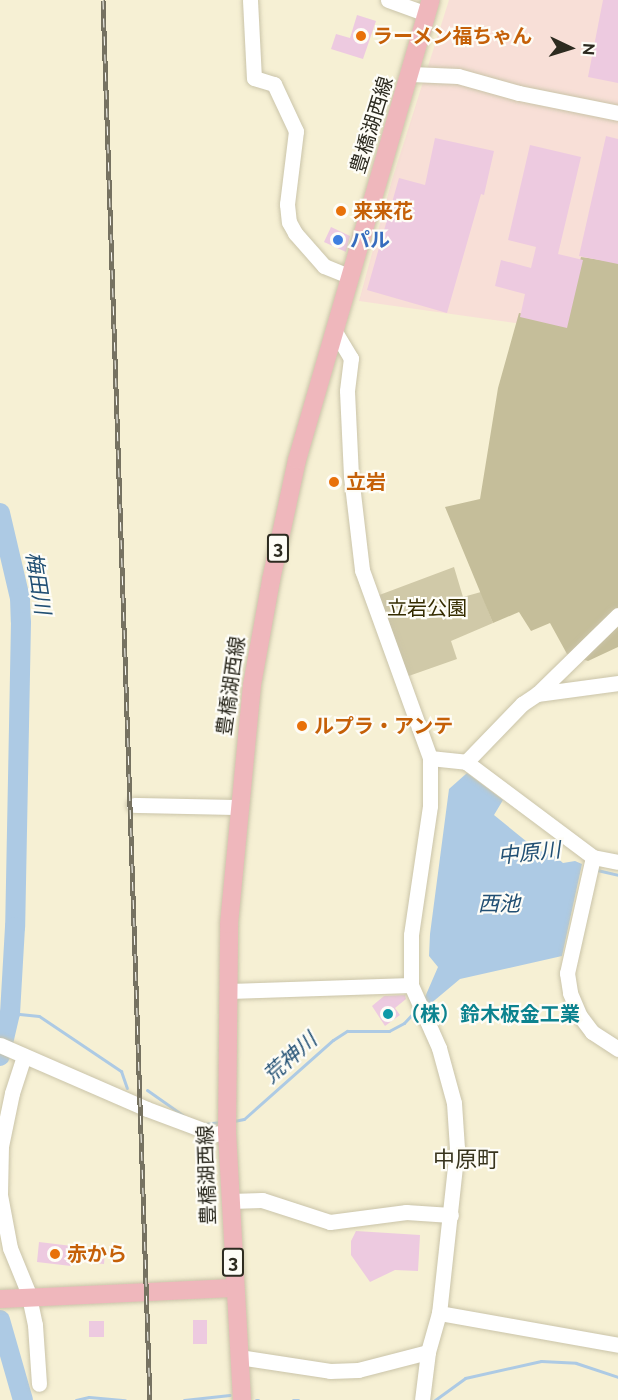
<!DOCTYPE html>
<meta charset="utf-8">
<style>
body{margin:0}
#map{position:relative;width:618px;height:1400px;overflow:hidden;background:#f6f0d4;font-family:Raleway,"Noto Sans JP",sans-serif}
div>[style]{position:absolute}
[style*='--x']{left:calc(var(--x)*1px);top:calc(var(--y)*1px);width:calc(var(--w)*1px);rotate:calc(var(--a)*1deg)}
.industrial>*{inset:0;background:#f8dfd7}
.green>*{inset:0;background:#d0c9a8}
.forest>*{inset:0;background:#c5be9a}
.water>*{inset:0;background:#adcae4}
.stream>*{height:3px;margin:-1.5px;padding:0 1.5px;transform-origin:1.5px;border-radius:1.5px;background:#adcae4}
.river>*{height:20px;margin:-10px;padding:0 10px;transform-origin:10px;border-radius:10px;background:#adcae4}
.building>*{inset:0;background:#edcae0;transform-origin:0 0}
.roads{filter:drop-shadow(0 0 2px #cac4a9) drop-shadow(0 0 2px #cac4a9)}
.minor>*{height:15px;margin:-7.5px;padding:0 7.5px;transform-origin:7.5px;border-radius:7.5px;background:#fff}
.major>*{height:18px;margin:-9px;padding:0 9px;transform-origin:9px;border-radius:9px;background:#efb7bc}
.rail>*{height:5px;margin-top:-2.5px;transform-origin:0;background:repeating-linear-gradient(90deg,#fefdf7 0 9px,#767261 0 18px);box-sizing:border-box;border-block:2px solid #767261}
.dots>*{width:16px;height:16px;translate:-50% -50%;box-sizing:border-box;border:3px solid #fefdf7;border-radius:50%}
span{translate:-50% -50%;white-space:nowrap;text-align:center;line-height:1.15;-webkit-text-stroke:4.5px #fefdf7;paint-order:stroke}
.shield-label span{padding:2px 4px;background:#fefdf7;border:2px solid;border-radius:4px;-webkit-text-stroke-width:0}
.shield-label{font-size:18px;color:#2d2b20;font-weight:700}
.food-label{font-size:20px;color:#c56008;font-weight:700}
.left{translate:0 -50%;text-align:left}
.street-label{font-size:20px;color:#2d2b20}
.shop-label{font-size:20px;color:#366cbe;font-weight:700}
.park-label{font-size:20px;color:#352c00}
.culture-label{font-size:20px;color:#0d838f;font-weight:700}
.water-label{font-size:21px;color:#214f73;font-style:italic}
.quarter-label{font-size:22px;color:#39351e}
.north{position:absolute;left:540px;top:18px;width:60px;height:60px;-webkit-text-stroke:4px #fefdf7;paint-order:stroke;rotate:94deg;font-size:16px;font-weight:700;line-height:24px;text-align:center;color:#2d2b20}
.north::after{content:'';display:block;margin:auto;width:21px;height:27px;background:#2d2b20;clip-path:polygon(50% 0,100% 100%,50% 72%,0 100%)}
</style>
<div id="map">
<div class="industrial">
<i style="clip-path:polygon(449px 0,618px 0,618px 268px,571px 331px,359px 301px,392px 180px)"></i>
</div>
<div class="green">
<i style="clip-path:polygon(454px 567px,463px 597px,481px 592px,493px 623px,451px 641px,457px 659px,403px 678px,374px 597px)"></i>
</div>
<div class="forest">
<i style="clip-path:polygon(618px 253px,618px 647px,588px 661px,567px 654px,550px 623px,531px 631px,519px 612px,493px 623px,445px 507px,480px 499px,498px 388px,519px 313px,564px 319px,581px 257px,614px 262px)"></i>
</div>
<div class="water">
<i style="clip-path:polygon(467px 773px,503px 800px,494px 815px,537px 850px,555px 856px,563px 863px,575px 861px,582px 864px,562px 956px,460px 979px,429px 1005px,425px 997px,438px 967px,429px 956px,430px 934px,449px 789px)"></i>
</div>
<div class="stream">
<i style="--x:597;--y:870;--w:22;--a:13"></i>
<i style="--x:10;--y:1013;--w:29;--a:6"></i>
<i style="--x:39;--y:1016;--w:99;--a:33.9"></i>
<i style="--x:121;--y:1071;--w:18;--a:71"></i>
<i style="--x:147;--y:1090;--w:45;--a:35.1"></i>
<i style="--x:234;--y:1121;--w:10;--a:-11"></i>
<i style="--x:244;--y:1119;--w:119;--a:-41.6"></i>
<i style="--x:333;--y:1040;--w:17;--a:-33"></i>
<i style="--x:347;--y:1031;--w:42;--a:0"></i>
<i style="--x:389;--y:1031;--w:17;--a:-28"></i>
<i style="--x:404;--y:1023;--w:19;--a:-47"></i>
<i style="--x:204;--y:1124;--w:17;--a:-7"></i>
<i style="--x:76;--y:1400;--w:13;--a:-13"></i>
<i style="--x:89;--y:1397;--w:36;--a:5"></i>
<i style="--x:184;--y:1400;--w:46;--a:-6.2"></i>
<i style="--x:256;--y:1400;--w:2;--a:0"></i>
<i style="--x:293;--y:1400;--w:5;--a:0"></i>
<i style="--x:435;--y:1400;--w:37;--a:-36"></i>
<i style="--x:465;--y:1378;--w:78;--a:-12.6"></i>
<i style="--x:541;--y:1361;--w:35;--a:3"></i>
<i style="--x:576;--y:1363;--w:44;--a:18.4"></i>
</div>
<div class="river">
<i style="--x:0;--y:513;--w:87;--a:76.8"></i>
<i style="--x:20;--y:598;--w:24;--a:88"></i>
<i style="--x:21;--y:622;--w:305;--a:91.1"></i>
<i style="--x:15;--y:927;--w:86;--a:93.3"></i>
<i style="--x:10;--y:1013;--w:44;--a:103.1"></i>
<i style="--x:0;--y:1320;--w:83;--a:74"></i>
</div>
<div class="building">
<i style="clip-path:polygon(603px 0,618px 0,618px 83px,588px 77px)"></i>
<i style="clip-path:polygon(357px 15px,376px 21px,363px 59px,331px 49px,336px 34px,350px 38px)"></i>
<i style="clip-path:polygon(606px 136px,618px 139px,618px 264px,579px 256px)"></i>
<i style="clip-path:polygon(435px 138px,494px 151px,484px 195px,481px 194px,447px 313px,367px 290px,399px 178px,425px 185px)"></i>
<i style="clip-path:polygon(530px 145px,581px 157px,558px 254px,583px 260px,567px 328px,520px 317px,525px 294px,495px 286px,501px 260px,531px 268px,536px 247px,508px 240px)"></i>
<i style="clip-path:polygon(331px 227px,350px 236px,346px 252px,324px 242px)"></i>
<i style="clip-path:polygon(405px 995px,406px 999px,395px 1008px,400px 1015px,385px 1026px,372px 1006px,384px 996px)"></i>
<i style="clip-path:polygon(356px 1231px,420px 1235px,418px 1271px,395px 1270px,370px 1282px,351px 1255px,351px 1241px)"></i>
<i style="clip-path:polygon(39px 1242px,105px 1250px,104px 1264px,71px 1261px,71px 1266px,37px 1262px)"></i>
<i style="left:193px;top:1320px;width:14px;height:24px"></i>
<i style="left:89px;top:1321px;width:15px;height:16px"></i>
</div>
<div class="roads">
<div class="minor">
<i style="--x:250;--y:0;--w:78;--a:87.1"></i>
<i style="--x:254;--y:78;--w:21;--a:17"></i>
<i style="--x:274;--y:84;--w:52;--a:64.9"></i>
<i style="--x:296;--y:131;--w:74;--a:97"></i>
<i style="--x:287;--y:204;--w:18;--a:84"></i>
<i style="--x:289;--y:222;--w:13;--a:61"></i>
<i style="--x:295;--y:233;--w:44;--a:48.7"></i>
<i style="--x:324;--y:266;--w:27;--a:22"></i>
<i style="--x:388;--y:0;--w:41;--a:19.7"></i>
<i style="--x:411;--y:74;--w:47;--a:2.4"></i>
<i style="--x:458;--y:76;--w:63;--a:15.6"></i>
<i style="--x:519;--y:93;--w:101;--a:11.4"></i>
<i style="--x:334;--y:330;--w:33;--a:59"></i>
<i style="--x:351;--y:358;--w:33;--a:97"></i>
<i style="--x:347;--y:391;--w:85;--a:87.3"></i>
<i style="--x:351;--y:476;--w:95;--a:83.3"></i>
<i style="--x:362;--y:570;--w:200;--a:70.1"></i>
<i style="--x:430;--y:758;--w:48;--a:90"></i>
<i style="--x:430;--y:806;--w:130;--a:98.4"></i>
<i style="--x:411;--y:935;--w:50;--a:90"></i>
<i style="--x:411;--y:985;--w:69;--a:66"></i>
<i style="--x:439;--y:1048;--w:57;--a:74.7"></i>
<i style="--x:454;--y:1103;--w:45;--a:86.2"></i>
<i style="--x:457;--y:1148;--w:166;--a:96.2"></i>
<i style="--x:439;--y:1313;--w:41;--a:105.8"></i>
<i style="--x:428;--y:1352;--w:48;--a:97.1"></i>
<i style="--x:537;--y:694;--w:82;--a:-7.7"></i>
<i style="--x:430;--y:758;--w:36;--a:6"></i>
<i style="--x:466;--y:762;--w:159;--a:36.8"></i>
<i style="--x:593;--y:857;--w:25;--a:11"></i>
<i style="--x:466;--y:762;--w:81;--a:-46"></i>
<i style="--x:522;--y:704;--w:18;--a:-34"></i>
<i style="--x:537;--y:694;--w:113;--a:-44.3"></i>
<i style="--x:134;--y:805;--w:105;--a:1.1"></i>
<i style="--x:593;--y:857;--w:119;--a:102.6"></i>
<i style="--x:567;--y:973;--w:20;--a:81"></i>
<i style="--x:570;--y:993;--w:25;--a:67"></i>
<i style="--x:580;--y:1016;--w:20;--a:53"></i>
<i style="--x:592;--y:1032;--w:31;--a:33"></i>
<i style="--x:229;--y:991;--w:182;--a:-1.9"></i>
<i style="--x:0;--y:1045;--w:160;--a:23.5"></i>
<i style="--x:147;--y:1109;--w:72;--a:20.5"></i>
<i style="--x:214;--y:1134;--w:13;--a:-9"></i>
<i style="--x:24;--y:1056;--w:39;--a:108"></i>
<i style="--x:12;--y:1093;--w:54;--a:101.7"></i>
<i style="--x:1;--y:1146;--w:49;--a:91.2"></i>
<i style="--x:0;--y:1195;--w:54;--a:79.3"></i>
<i style="--x:10;--y:1248;--w:48;--a:67.8"></i>
<i style="--x:28;--y:1292;--w:34;--a:78"></i>
<i style="--x:35;--y:1325;--w:59;--a:86.1"></i>
<i style="--x:230;--y:1201;--w:32;--a:-2"></i>
<i style="--x:262;--y:1200;--w:71;--a:17.9"></i>
<i style="--x:330;--y:1222;--w:77;--a:-7.5"></i>
<i style="--x:406;--y:1212;--w:45;--a:3.8"></i>
<i style="--x:439;--y:1313;--w:182;--a:10.1"></i>
<i style="--x:239;--y:1357;--w:92;--a:8.7"></i>
<i style="--x:330;--y:1371;--w:28;--a:-2"></i>
<i style="--x:358;--y:1370;--w:72;--a:-14.4"></i>
</div>
<div class="major">
<i style="--x:0;--y:1299;--w:234;--a:-2.7"></i>
<i style="--x:242;--y:1400;--w:268;--a:-93.2"></i>
<i style="--x:227;--y:1132;--w:208;--a:-89.4"></i>
<i style="--x:229;--y:924;--w:240;--a:-84.5"></i>
<i style="--x:252;--y:685;--w:107;--a:-79.7"></i>
<i style="--x:271;--y:580;--w:123;--a:-77.8"></i>
<i style="--x:297;--y:460;--w:479;--a:-73.8"></i>
</div>
</div>
<div class="rail">
<i style="--x:103;--y:0;--w:1401;--a:88.08"></i>
</div>
<div class="dots">
<i style="left:361px;top:36px;background:#e8710a"></i>
<i style="left:341px;top:211px;background:#e8710a"></i>
<i style="left:338px;top:240px;background:#3f7fe0"></i>
<i style="left:334px;top:482px;background:#e8710a"></i>
<i style="left:302px;top:726px;background:#e8710a"></i>
<i style="left:388px;top:1014px;background:#0f9aa8"></i>
<i style="left:55px;top:1254px;background:#e8710a"></i>
</div>
<div class="shield-label">
<span style="left:278px;top:548px">3</span>
<span style="left:233px;top:1262px">3</span>
</div>
<div class="food-label">
<span class="left" style="left:373px;top:36px">ラーメン福ちゃん</span>
<span class="left" style="left:353px;top:211px">来来花</span>
<span class="left" style="left:346px;top:482px">立岩</span>
<span class="left" style="left:314px;top:726px">ルプラ・アンテ</span>
<span class="left" style="left:67px;top:1254px">赤から</span>
</div>
<div class="street-label">
<span style="left:372px;top:125px;rotate:-73deg">豊橋湖西線</span>
<span style="left:231px;top:686px;rotate:-82deg">豊橋湖西線</span>
<span style="left:207px;top:1175px;rotate:-92deg">豊橋湖西線</span>
</div>
<div class="shop-label">
<span class="left" style="left:350px;top:240px">パル</span>
</div>
<div class="park-label">
<span style="left:427px;top:608px">立岩公園</span>
</div>
<div class="culture-label">
<span class="left" style="left:400px;top:1014px">（株）鈴木板金工業</span>
</div>
<div class="water-label">
<span style="left:38px;top:583px;rotate:81deg">梅田川</span>
<span style="left:529px;top:853px;rotate:-6deg">中原川</span>
<span style="left:499px;top:904px">西池</span>
<span style="left:290px;top:1058px;rotate:-42deg">荒神川</span>
</div>
<div class="quarter-label">
<span style="left:466px;top:1160px">中原町</span>
</div>
<div class="north">N</div>
</div>
